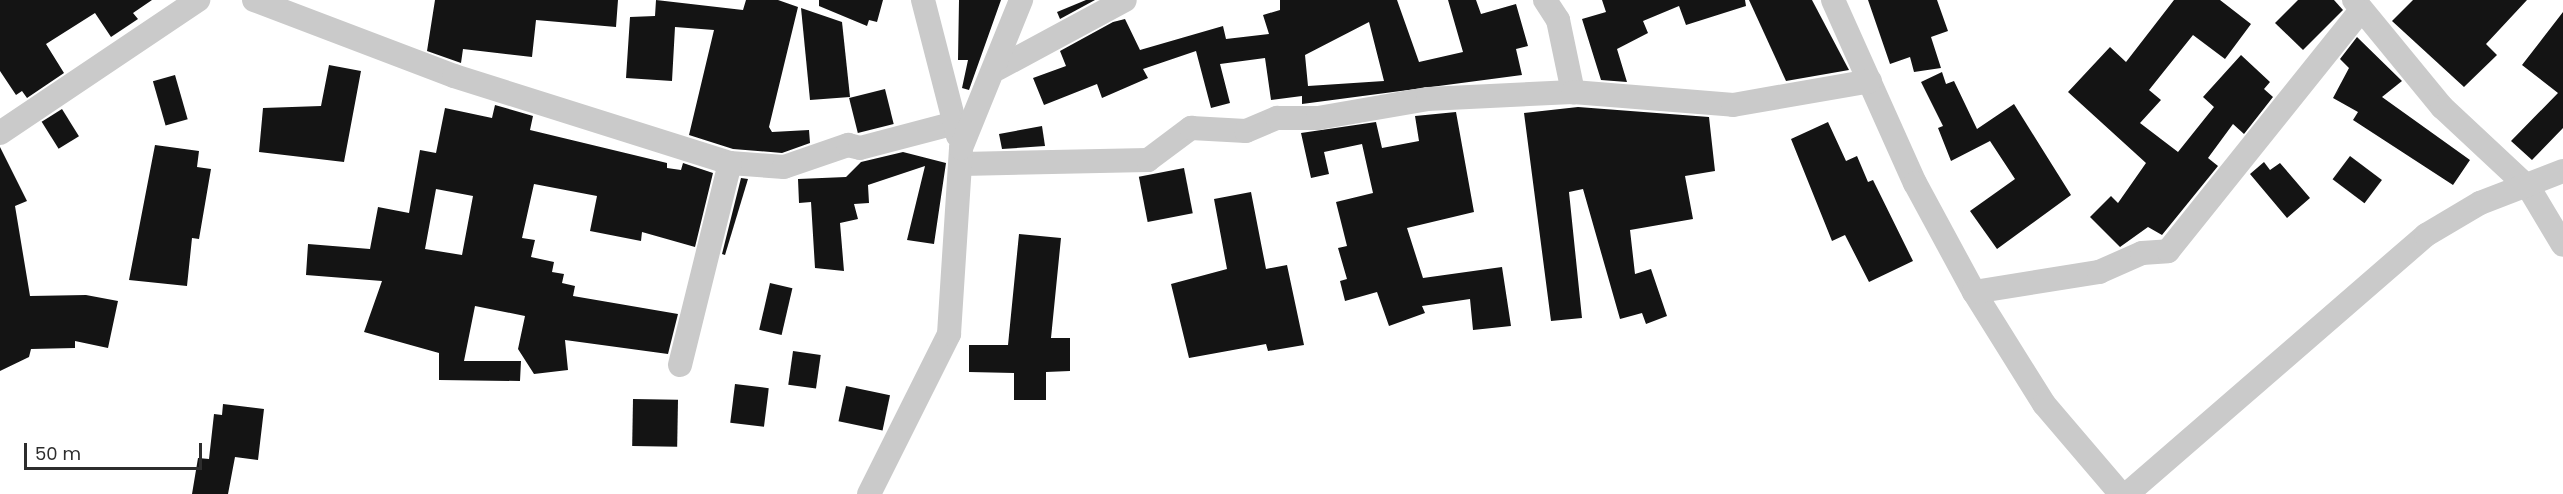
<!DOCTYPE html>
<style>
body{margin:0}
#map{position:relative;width:2563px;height:494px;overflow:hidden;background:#fff;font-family:Poppins,sans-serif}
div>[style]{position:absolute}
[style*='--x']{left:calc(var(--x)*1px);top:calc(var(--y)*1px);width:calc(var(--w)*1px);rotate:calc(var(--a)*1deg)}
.building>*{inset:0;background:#141414;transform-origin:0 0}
.minor>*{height:24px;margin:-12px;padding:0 12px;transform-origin:12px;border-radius:12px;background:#cacaca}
span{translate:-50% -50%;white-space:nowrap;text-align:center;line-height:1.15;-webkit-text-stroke:6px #fff;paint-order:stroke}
.scale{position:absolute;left:24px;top:443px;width:178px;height:27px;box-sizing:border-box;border:3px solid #2d2d2d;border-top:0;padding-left:8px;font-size:18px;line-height:21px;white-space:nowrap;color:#2d2d2d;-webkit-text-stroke:4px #fff;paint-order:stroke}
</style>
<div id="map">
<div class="building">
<i style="clip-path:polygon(0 0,152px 0,133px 13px,138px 19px,111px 37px,95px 13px,46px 44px,64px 73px,27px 98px,22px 91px,16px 95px,0 71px)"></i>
<i style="clip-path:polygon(435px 0,618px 0,616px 27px,536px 20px,532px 57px,463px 49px,461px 63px,427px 51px)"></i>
<i style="clip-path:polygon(656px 0,743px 10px,746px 0,778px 0,798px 7px,769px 127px,772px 132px,809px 130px,810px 143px,782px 153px,733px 149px,689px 135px,714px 30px,675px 27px,672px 81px,626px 78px,630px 17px,655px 16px)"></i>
<i style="clip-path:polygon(819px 0,883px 0,877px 22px,869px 20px,867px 26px,819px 6px)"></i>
<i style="clip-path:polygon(959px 0,1001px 0,969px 90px,962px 88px,968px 60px,958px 60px)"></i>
<i style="clip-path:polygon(1086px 0,1095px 0,1060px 19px,1057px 12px)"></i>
<i style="clip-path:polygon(evenodd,1280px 0,1397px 0,1419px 62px,1463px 52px,1448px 0,1476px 0,1481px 14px,1516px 4px,1528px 46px,1516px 49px,1522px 75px,1302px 104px,1302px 96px,1271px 100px,1265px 58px,1220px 64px,1230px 103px,1211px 108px,1196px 51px,1143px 69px,1148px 78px,1102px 98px,1097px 84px,1044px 105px,1033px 78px,1066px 66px,1060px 51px,1113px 22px,1125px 19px,1140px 50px,1223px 26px,1226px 39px,1269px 34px,1263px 15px,1280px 10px,1280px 0,1369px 22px,1384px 81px,1308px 86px,1305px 55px,1369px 22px)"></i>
<i style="clip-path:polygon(1602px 0,1745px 0,1746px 6px,1686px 25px,1679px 6px,1643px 21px,1648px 33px,1617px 49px,1627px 82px,1601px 80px,1582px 19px,1606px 12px)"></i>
<i style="clip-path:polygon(1749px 0,1812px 0,1849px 70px,1786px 81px)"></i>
<i style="clip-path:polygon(1868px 0,1937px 0,1948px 31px,1931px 37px,1941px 68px,1914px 72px,1910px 57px,1890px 64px)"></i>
<i style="clip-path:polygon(2174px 0,2220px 0,2251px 24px,2225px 59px,2193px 35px,2149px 90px,2161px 100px,2140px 123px,2178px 152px,2214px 107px,2203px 97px,2241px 55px,2270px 82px,2264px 89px,2273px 97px,2244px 134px,2233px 124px,2208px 158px,2218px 166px,2162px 235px,2148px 227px,2120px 247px,2090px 217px,2111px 196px,2118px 203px,2146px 163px,2068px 92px,2110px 47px,2126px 62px)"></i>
<i style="clip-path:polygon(2298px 0,2334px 0,2343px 10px,2303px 50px,2275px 23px)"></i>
<i style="clip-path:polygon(2413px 0,2527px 0,2486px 44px,2497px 55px,2464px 87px,2392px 21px)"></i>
<i style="clip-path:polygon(801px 8px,842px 22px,850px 97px,810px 100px)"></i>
<i style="clip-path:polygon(2563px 12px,2563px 128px,2532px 160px,2511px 141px,2558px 93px,2522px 65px)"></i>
<i style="clip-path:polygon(2357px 37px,2402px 81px,2382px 97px,2470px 160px,2453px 185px,2353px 120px,2358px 112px,2333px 98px,2349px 68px,2340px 59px)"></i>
<i style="clip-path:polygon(329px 65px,361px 71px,344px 162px,259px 152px,263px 108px,321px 106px)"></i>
<i style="clip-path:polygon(1942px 72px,1946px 84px,1954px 81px,1977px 129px,2014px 104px,2071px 195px,1997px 249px,1970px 211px,2015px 179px,1990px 141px,1951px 161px,1938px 128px,1943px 126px,1921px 82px)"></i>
<i style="left:175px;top:75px;width:46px;height:23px;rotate:74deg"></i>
<i style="left:885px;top:89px;width:36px;height:37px;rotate:76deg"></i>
<i style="clip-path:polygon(evenodd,495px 105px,533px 116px,530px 130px,667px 163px,667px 168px,681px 170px,683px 163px,713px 173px,695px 247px,642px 232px,641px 241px,590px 231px,597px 196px,534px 184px,522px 238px,535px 240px,531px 257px,554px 262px,552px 272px,564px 274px,562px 283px,575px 286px,573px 296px,678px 314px,668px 354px,565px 340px,568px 370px,534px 374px,518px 349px,525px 316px,475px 306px,464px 361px,521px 361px,520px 381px,439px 380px,439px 353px,364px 332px,382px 281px,306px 275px,308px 244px,370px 249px,378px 207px,409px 213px,420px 150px,436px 153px,445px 108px,492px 118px,495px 105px,436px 189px,473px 196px,462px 255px,425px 249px,436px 189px)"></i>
<i style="clip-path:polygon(1578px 107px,1709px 117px,1715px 171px,1685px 176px,1693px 219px,1630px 230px,1635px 274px,1651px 269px,1667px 316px,1646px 324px,1642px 313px,1620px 319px,1583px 189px,1569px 192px,1582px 318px,1551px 321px,1524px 113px)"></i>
<i style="left:62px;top:109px;width:32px;height:24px;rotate:58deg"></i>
<i style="clip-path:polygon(1456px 112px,1474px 212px,1407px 228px,1423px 278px,1502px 267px,1511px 326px,1473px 330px,1470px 299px,1422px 306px,1425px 313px,1389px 326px,1377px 292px,1345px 301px,1340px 281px,1347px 279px,1338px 248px,1347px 246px,1336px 202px,1373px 193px,1362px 144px,1324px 152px,1329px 174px,1311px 178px,1301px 133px,1376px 122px,1382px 148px,1419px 141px,1415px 116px)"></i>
<i style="clip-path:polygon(1828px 122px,1846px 161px,1857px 156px,1868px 182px,1873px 180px,1913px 261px,1869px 282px,1845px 235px,1832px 241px,1791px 139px)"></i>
<i style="clip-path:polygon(1042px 126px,1045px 146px,1002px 149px,999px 134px)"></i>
<i style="clip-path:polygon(155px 145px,199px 151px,197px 167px,211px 169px,199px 239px,192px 238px,187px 286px,129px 280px)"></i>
<i style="clip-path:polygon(0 147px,27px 201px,15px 206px,30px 296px,86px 295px,118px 301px,108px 348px,75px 341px,75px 348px,31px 349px,29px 357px,0 371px)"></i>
<i style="clip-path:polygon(903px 152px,946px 163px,934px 244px,907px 240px,925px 166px,868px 185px,869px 203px,854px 204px,858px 219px,840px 223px,844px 271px,815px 268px,811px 202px,799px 203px,798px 179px,846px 177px,861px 162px)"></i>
<i style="left:2350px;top:156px;width:40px;height:29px;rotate:37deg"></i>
<i style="clip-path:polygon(2264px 162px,2270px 170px,2280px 163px,2310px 198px,2287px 218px,2250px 174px)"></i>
<i style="left:1184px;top:168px;width:46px;height:46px;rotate:79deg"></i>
<i style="clip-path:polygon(741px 178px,748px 179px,725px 255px,722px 254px)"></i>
<i style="clip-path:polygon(1251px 192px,1266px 269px,1287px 265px,1304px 345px,1268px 351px,1266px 344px,1189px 358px,1171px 284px,1227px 269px,1214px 199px)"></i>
<i style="clip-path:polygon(1019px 234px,1061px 238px,1051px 338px,1070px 338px,1070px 371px,1046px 372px,1046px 400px,1014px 400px,1014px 373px,969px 372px,969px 345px,1008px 345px)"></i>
<i style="left:770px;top:283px;width:23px;height:48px;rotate:13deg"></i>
<i style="left:793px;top:351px;width:28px;height:34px;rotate:8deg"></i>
<i style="left:735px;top:384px;width:34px;height:39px;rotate:7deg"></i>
<i style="left:846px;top:386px;width:45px;height:36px;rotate:12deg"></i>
<i style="left:633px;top:399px;width:45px;height:47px;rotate:1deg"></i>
<i style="clip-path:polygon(223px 404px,264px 409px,258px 460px,235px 457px,228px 494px,192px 494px,198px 458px,209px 459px,214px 414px,222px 415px)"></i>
</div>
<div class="minor">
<i style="--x:254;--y:0;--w:214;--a:20.8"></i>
<i style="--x:454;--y:76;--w:289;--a:17.5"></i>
<i style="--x:730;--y:163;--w:54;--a:4.2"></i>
<i style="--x:784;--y:167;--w:68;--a:-19"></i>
<i style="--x:848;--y:145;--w:12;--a:14"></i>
<i style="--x:860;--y:148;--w:98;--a:-14.7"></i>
<i style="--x:923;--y:0;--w:140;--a:75.6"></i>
<i style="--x:1545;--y:0;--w:24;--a:57"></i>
<i style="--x:1558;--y:20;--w:74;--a:78.2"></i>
<i style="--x:1833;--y:0;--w:201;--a:65.9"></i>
<i style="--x:1915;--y:183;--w:124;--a:61.6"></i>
<i style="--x:1974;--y:292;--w:132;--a:58"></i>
<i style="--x:2044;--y:404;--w:118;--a:49.5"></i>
<i style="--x:2354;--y:0;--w:139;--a:50.6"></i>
<i style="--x:2442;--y:107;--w:119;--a:43"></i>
<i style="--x:2529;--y:188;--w:66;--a:59.2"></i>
<i style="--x:997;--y:69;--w:145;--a:-28.3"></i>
<i style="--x:0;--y:133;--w:239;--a:-33.9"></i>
<i style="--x:962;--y:164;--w:186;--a:-1.2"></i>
<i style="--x:1148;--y:160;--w:54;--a:-36.7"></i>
<i style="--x:1191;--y:128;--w:55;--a:3.1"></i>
<i style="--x:1246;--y:131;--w:34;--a:-23"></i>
<i style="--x:1277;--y:118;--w:41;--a:0"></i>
<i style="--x:1318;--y:118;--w:112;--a:-9.8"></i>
<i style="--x:1428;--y:99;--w:145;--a:-2.8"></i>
<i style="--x:1573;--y:92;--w:161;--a:4.6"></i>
<i style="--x:1733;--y:105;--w:139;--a:-9.9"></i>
<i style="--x:1974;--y:292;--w:127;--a:-9.1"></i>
<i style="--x:2099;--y:272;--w:47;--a:-23.8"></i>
<i style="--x:2142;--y:253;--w:26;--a:-4"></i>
<i style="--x:2168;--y:251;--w:307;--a:-51.3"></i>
<i style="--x:680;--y:365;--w:208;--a:-76.1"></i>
<i style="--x:869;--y:494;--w:179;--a:-63.4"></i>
<i style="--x:949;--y:334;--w:186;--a:-86.3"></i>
<i style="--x:961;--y:148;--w:160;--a:-67.9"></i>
<i style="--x:2127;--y:494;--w:396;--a:-40.9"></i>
<i style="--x:2426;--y:235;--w:63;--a:-30.7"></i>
<i style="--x:2480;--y:203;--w:89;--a:-21.1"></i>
</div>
<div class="scale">50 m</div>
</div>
